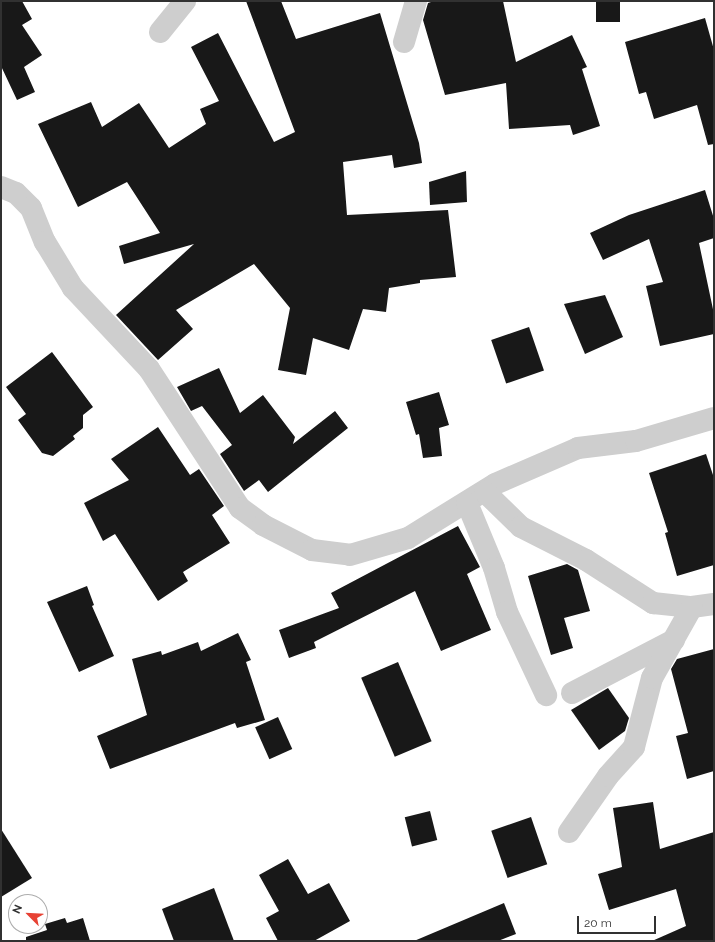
<!DOCTYPE html>
<style>
body{margin:0}
#map{position:relative;width:715px;height:942px;overflow:hidden;background:#fff;font-family:Raleway,sans-serif}
div>[style]{position:absolute}
[style*='--x']{left:calc(var(--x)*1px);top:calc(var(--y)*1px);width:calc(var(--w)*1px);rotate:calc(var(--a)*1deg)}
.building>*{inset:0;background:#181818;transform-origin:0 0}
.minor>*{height:22px;margin:-11px;padding:0 11px;transform-origin:11px;border-radius:11px;background:#cecece}
span{translate:-50% -50%;white-space:nowrap;text-align:center;line-height:1.15;-webkit-text-stroke:4px #fff;paint-order:stroke}
.frame{position:absolute;inset:0;border:2px solid #313131;pointer-events:none}
.north{position:absolute;left:8px;top:894px;width:40px;height:40px;box-sizing:border-box;background:#fff;border:1px solid #adadad;border-radius:50%;rotate:294deg;font-size:11px;font-weight:700;line-height:16px;text-align:center;color:#313131}
.north::after{content:'';display:block;margin:auto;width:14px;height:18px;background:#e74234;clip-path:polygon(50% 0,100% 100%,50% 72%,0 100%)}
.scale{position:absolute;left:577px;top:916px;width:79px;height:18px;box-sizing:border-box;border:2px solid #313131;border-top:0;padding-left:5px;font-size:12px;line-height:14px;white-space:nowrap;color:#313131;-webkit-text-stroke:3px #fff;paint-order:stroke}
</style>
<div id="map">
<div class="building">
<i style="clip-path:polygon(1px 1px,22px 1px,32px 19px,22px 25px,42px 55px,24px 67px,35px 92px,17px 100px,1px 66px)"></i>
<i style="clip-path:polygon(246px 1px,281px 1px,296px 39px,380px 13px,419px 143px,422px 163px,394px 168px,392px 155px,343px 162px,347px 215px,448px 210px,456px 277px,420px 280px,420px 283px,389px 288px,386px 312px,363px 309px,349px 350px,313px 338px,306px 375px,278px 370px,290px 308px,254px 264px,176px 310px,193px 329px,158px 360px,116px 315px,194px 244px,124px 264px,119px 246px,160px 233px,127px 182px,78px 207px,38px 124px,91px 102px,102px 127px,139px 103px,169px 148px,206px 124px,200px 109px,219px 101px,191px 47px,218px 33px,274px 142px,295px 132px)"></i>
<i style="clip-path:polygon(434px 1px,503px 1px,516px 62px,572px 35px,587px 67px,582px 69px,600px 126px,573px 135px,570px 125px,509px 129px,506px 83px,445px 95px,423px 20px,428px 3px)"></i>
<i style="left:596px;top:1px;width:24px;height:21px"></i>
<i style="clip-path:polygon(705px 18px,714px 50px,714px 144px,708px 145px,697px 105px,654px 119px,646px 92px,639px 94px,625px 42px)"></i>
<i style="clip-path:polygon(466px 171px,467px 202px,430px 205px,429px 182px)"></i>
<i style="clip-path:polygon(705px 190px,714px 219px,714px 238px,699px 243px,714px 314px,714px 334px,660px 346px,646px 286px,663px 282px,649px 239px,603px 260px,590px 233px,629px 215px)"></i>
<i style="clip-path:polygon(605px 295px,623px 337px,585px 354px,564px 304px)"></i>
<i style="left:529px;top:327px;width:46px;height:40px;rotate:71deg"></i>
<i style="clip-path:polygon(52px 352px,93px 407px,83px 415px,83px 428px,73px 436px,75px 439px,53px 456px,42px 453px,18px 420px,26px 414px,6px 387px)"></i>
<i style="clip-path:polygon(219px 368px,240px 413px,263px 395px,295px 437px,293px 444px,335px 411px,348px 428px,268px 492px,259px 480px,244px 491px,220px 454px,232px 445px,202px 406px,191px 411px,177px 387px)"></i>
<i style="clip-path:polygon(439px 392px,449px 425px,439px 428px,442px 456px,423px 458px,419px 434px,416px 435px,406px 402px)"></i>
<i style="clip-path:polygon(158px 427px,190px 475px,199px 469px,224px 506px,212px 515px,230px 543px,183px 572px,188px 581px,158px 601px,115px 534px,103px 541px,84px 503px,129px 480px,111px 459px)"></i>
<i style="clip-path:polygon(706px 454px,714px 478px,714px 565px,677px 576px,665px 533px,668px 532px,649px 473px)"></i>
<i style="clip-path:polygon(458px 526px,480px 567px,467px 574px,491px 630px,441px 651px,415px 591px,314px 642px,316px 648px,289px 658px,279px 630px,339px 608px,331px 593px)"></i>
<i style="clip-path:polygon(567px 564px,578px 570px,590px 611px,564px 618px,573px 648px,551px 655px,528px 576px)"></i>
<i style="clip-path:polygon(87px 586px,94px 605px,92px 606px,114px 656px,79px 672px,47px 602px)"></i>
<i style="clip-path:polygon(238px 633px,251px 660px,246px 662px,265px 720px,237px 728px,235px 723px,110px 769px,97px 736px,147px 715px,132px 659px,161px 651px,162px 655px,198px 642px,201px 651px)"></i>
<i style="clip-path:polygon(714px 649px,714px 771px,687px 779px,676px 736px,688px 733px,671px 669px,677px 659px)"></i>
<i style="left:398px;top:662px;width:86px;height:40px;rotate:67deg"></i>
<i style="clip-path:polygon(608px 688px,629px 718px,625px 731px,599px 750px,571px 710px)"></i>
<i style="left:278px;top:717px;width:35px;height:25px;rotate:66deg"></i>
<i style="clip-path:polygon(653px 802px,660px 849px,714px 832px,714px 941px,652px 941px,686px 926px,676px 889px,609px 910px,598px 874px,622px 867px,613px 808px)"></i>
<i style="left:430px;top:811px;width:30px;height:26px;rotate:76deg"></i>
<i style="left:531px;top:817px;width:50px;height:42px;rotate:71deg"></i>
<i style="clip-path:polygon(1px 829px,32px 878px,1px 897px)"></i>
<i style="clip-path:polygon(288px 859px,308px 894px,329px 883px,350px 921px,314px 941px,278px 941px,266px 918px,279px 911px,259px 875px)"></i>
<i style="clip-path:polygon(214px 888px,234px 941px,174px 941px,162px 909px)"></i>
<i style="clip-path:polygon(504px 903px,516px 934px,498px 941px,414px 941px)"></i>
<i style="clip-path:polygon(65px 918px,67px 923px,83px 918px,90px 941px,26px 941px,26px 937px,47px 930px,45px 924px)"></i>
</div>
<div class="minor">
<i style="--x:160;--y:32;--w:40;--a:-51"></i>
<i style="--x:404;--y:42;--w:43;--a:-73.7"></i>
<i style="--x:1;--y:187;--w:16;--a:22"></i>
<i style="--x:16;--y:193;--w:21;--a:45"></i>
<i style="--x:31;--y:208;--w:37;--a:68"></i>
<i style="--x:45;--y:242;--w:54;--a:58.7"></i>
<i style="--x:73;--y:288;--w:111;--a:46.8"></i>
<i style="--x:149;--y:369;--w:166;--a:56.8"></i>
<i style="--x:240;--y:508;--w:29;--a:36"></i>
<i style="--x:263;--y:525;--w:55;--a:27"></i>
<i style="--x:312;--y:550;--w:38;--a:7"></i>
<i style="--x:350;--y:555;--w:60;--a:-16.3"></i>
<i style="--x:408;--y:538;--w:102;--a:-31.8"></i>
<i style="--x:495;--y:484;--w:90;--a:-23.4"></i>
<i style="--x:578;--y:448;--w:58;--a:-6.9"></i>
<i style="--x:636;--y:441;--w:81;--a:-16.4"></i>
<i style="--x:485;--y:492;--w:50;--a:44.2"></i>
<i style="--x:521;--y:527;--w:73;--a:26.9"></i>
<i style="--x:586;--y:560;--w:80;--a:32.7"></i>
<i style="--x:653;--y:603;--w:39;--a:6"></i>
<i style="--x:692;--y:607;--w:22;--a:-8"></i>
<i style="--x:467;--y:503;--w:70;--a:67.4"></i>
<i style="--x:494;--y:568;--w:46;--a:73.5"></i>
<i style="--x:507;--y:612;--w:92;--a:64.8"></i>
<i style="--x:572;--y:693;--w:115;--a:-27.5"></i>
<i style="--x:569;--y:832;--w:68;--a:-55.1"></i>
<i style="--x:608;--y:776;--w:39;--a:-48"></i>
<i style="--x:634;--y:747;--w:71;--a:-75.4"></i>
<i style="--x:652;--y:678;--w:81;--a:-60.6"></i>
</div>
<div class="frame"></div>
<div class="north">N</div>
<div class="scale">20 m</div>
</div>
